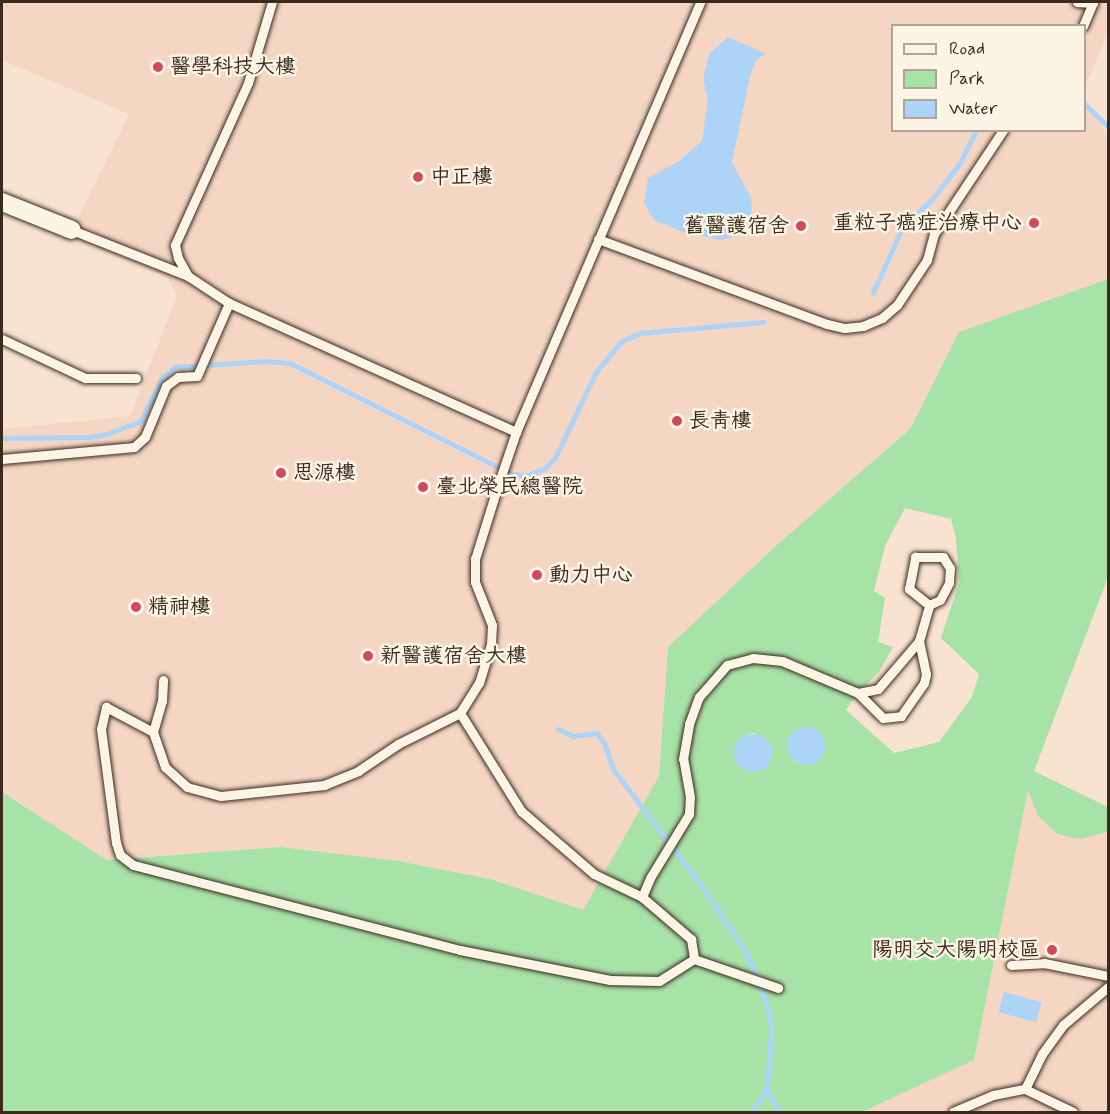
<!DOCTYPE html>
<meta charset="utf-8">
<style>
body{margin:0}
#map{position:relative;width:1110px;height:1114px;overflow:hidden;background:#f8e3d1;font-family:Mynerve,"LXGW WenKai TC",sans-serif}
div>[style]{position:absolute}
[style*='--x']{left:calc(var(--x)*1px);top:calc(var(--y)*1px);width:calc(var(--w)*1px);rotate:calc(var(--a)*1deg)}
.built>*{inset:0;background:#f5d6c3}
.green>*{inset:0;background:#a7e2a7}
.water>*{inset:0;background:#add4f7;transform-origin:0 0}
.round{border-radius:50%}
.stream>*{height:4.5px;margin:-2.25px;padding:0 2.25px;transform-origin:2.25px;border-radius:2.25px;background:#add4f7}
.roads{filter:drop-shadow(0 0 2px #3b2a1e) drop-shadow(0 0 2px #3b2a1e)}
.service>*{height:9px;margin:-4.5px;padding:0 4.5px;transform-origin:4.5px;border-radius:4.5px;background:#fcf5e5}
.minor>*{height:18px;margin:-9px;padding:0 9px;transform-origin:9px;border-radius:9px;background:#fcf5e5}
.dots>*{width:16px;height:16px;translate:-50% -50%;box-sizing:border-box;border:3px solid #fcf5e5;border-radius:50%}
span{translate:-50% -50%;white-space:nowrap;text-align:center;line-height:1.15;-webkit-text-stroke:5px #fcf5e5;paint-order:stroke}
.poi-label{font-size:21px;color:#3b2a1e}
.left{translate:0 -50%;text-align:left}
.right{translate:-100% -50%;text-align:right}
.frame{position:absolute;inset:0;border:3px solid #3b2a1e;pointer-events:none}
.legend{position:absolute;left:891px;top:24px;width:195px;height:108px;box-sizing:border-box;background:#fcf5e5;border:2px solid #afa495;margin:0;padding:8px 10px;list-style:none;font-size:18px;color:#3b2a1e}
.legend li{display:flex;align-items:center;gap:12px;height:30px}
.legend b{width:30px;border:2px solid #afa495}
</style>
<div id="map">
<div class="built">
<i style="clip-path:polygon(2px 2px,1108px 2px,1108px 32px,1085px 87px,1084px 26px,892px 26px,892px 130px,1084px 130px,1085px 98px,1108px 137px,1108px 279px,959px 332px,910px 429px,778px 544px,668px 647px,659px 776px,583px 911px,490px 879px,398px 861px,280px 847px,107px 860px,2px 792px,2px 429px,130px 416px,177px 296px,167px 277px,74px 238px,72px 230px,129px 114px,2px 60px)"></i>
<i style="clip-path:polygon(1029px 788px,1108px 831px,1108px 1112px,862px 1112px,974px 1060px)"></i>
</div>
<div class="green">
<i style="clip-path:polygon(evenodd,1108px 279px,1108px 577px,1034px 771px,1108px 807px,1108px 831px,1083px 839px,1072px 838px,1056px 833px,1038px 816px,1028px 791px,974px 1060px,862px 1112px,2px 1112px,2px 792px,107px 860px,280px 847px,398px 861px,490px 879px,583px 910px,659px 776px,668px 647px,778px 544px,910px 429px,959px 332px,1108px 279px,905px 508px,951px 519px,956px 538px,959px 583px,941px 638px,979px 674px,972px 697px,939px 742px,894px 753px,846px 710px,858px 693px,879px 672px,893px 647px,878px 642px,885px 598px,874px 591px,885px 546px,905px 508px,1108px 279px,804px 727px,810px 728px,810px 765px,793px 761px,787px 744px,792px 733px,804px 727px,1108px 279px,755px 733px,769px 743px,772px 754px,767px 766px,748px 734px,755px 733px)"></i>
</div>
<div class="water">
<i style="clip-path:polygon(728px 37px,766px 54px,757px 59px,751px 72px,732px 163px,752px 199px,750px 224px,739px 235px,721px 240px,683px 232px,654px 220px,644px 203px,648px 178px,679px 161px,702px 141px,708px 99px,703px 80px,709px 54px)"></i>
<i class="round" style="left:787px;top:727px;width:38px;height:38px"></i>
<i class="round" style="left:734px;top:734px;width:38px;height:38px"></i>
<i style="left:1004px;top:992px;width:39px;height:21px;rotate:15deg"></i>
</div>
<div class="stream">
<i style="--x:1084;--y:103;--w:33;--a:44"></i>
<i style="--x:873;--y:293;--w:73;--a:-65.9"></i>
<i style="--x:903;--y:226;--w:38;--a:-42"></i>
<i style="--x:931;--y:201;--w:48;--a:-52.7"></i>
<i style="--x:960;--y:163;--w:37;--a:-64"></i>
<i style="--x:2;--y:438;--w:88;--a:-0.7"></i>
<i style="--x:90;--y:437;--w:17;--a:-10"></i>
<i style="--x:107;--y:434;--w:36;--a:-21"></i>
<i style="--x:141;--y:421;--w:48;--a:-64"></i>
<i style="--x:162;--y:378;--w:17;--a:-40"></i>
<i style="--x:175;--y:367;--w:91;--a:-3.8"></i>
<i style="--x:266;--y:361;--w:24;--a:5"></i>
<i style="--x:290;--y:363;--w:248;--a:26.6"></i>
<i style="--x:512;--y:474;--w:14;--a:8"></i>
<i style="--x:526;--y:476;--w:21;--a:-23"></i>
<i style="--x:545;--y:468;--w:14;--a:-45"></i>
<i style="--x:555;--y:458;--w:95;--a:-64.5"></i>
<i style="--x:596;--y:372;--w:40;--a:-50"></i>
<i style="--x:622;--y:341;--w:20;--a:-24"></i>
<i style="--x:640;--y:333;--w:124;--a:-5.1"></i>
<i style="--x:558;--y:729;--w:17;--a:25"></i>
<i style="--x:573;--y:736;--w:24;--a:-7"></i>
<i style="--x:597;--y:733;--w:14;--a:54"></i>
<i style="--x:605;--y:744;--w:28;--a:71"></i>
<i style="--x:614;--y:770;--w:142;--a:52.7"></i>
<i style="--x:700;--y:883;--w:84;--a:56.1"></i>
<i style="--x:747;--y:953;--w:54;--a:68.2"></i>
<i style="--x:767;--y:1003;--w:29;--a:80"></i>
<i style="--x:772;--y:1032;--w:57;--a:95"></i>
<i style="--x:767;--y:1089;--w:26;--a:61"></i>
<i style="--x:752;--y:1112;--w:27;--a:-57"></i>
</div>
<div class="roads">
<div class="service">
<i style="--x:272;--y:2;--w:84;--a:106.5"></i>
<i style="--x:248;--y:83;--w:178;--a:114.3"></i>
<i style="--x:175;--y:245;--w:13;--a:77"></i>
<i style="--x:178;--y:258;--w:21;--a:61"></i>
<i style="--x:188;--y:276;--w:49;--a:33.4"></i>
<i style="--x:229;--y:303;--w:315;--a:24.2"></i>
<i style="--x:1077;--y:2;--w:16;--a:4"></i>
<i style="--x:1083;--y:26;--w:26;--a:-67"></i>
<i style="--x:72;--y:230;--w:125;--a:21.6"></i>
<i style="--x:598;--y:239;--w:244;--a:20.4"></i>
<i style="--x:827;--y:324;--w:18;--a:13"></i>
<i style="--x:845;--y:328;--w:18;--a:-6"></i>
<i style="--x:863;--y:326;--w:21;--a:-23"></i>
<i style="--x:882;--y:318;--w:20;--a:-41"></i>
<i style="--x:897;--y:305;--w:54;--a:-56.3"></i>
<i style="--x:927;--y:260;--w:27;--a:-75"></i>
<i style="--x:934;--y:234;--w:125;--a:-56.4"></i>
<i style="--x:2;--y:339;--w:92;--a:25.2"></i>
<i style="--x:85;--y:378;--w:51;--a:0"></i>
<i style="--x:2;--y:459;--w:133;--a:-5.2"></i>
<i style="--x:134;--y:447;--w:15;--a:-42"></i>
<i style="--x:145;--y:437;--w:55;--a:-67.6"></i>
<i style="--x:166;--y:386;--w:15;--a:-37"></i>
<i style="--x:178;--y:377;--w:19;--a:-3"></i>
<i style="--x:197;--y:376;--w:80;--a:-66.3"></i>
<i style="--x:858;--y:693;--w:20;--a:-11"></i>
<i style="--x:878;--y:689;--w:63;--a:-49.5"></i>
<i style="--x:919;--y:641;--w:37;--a:-74"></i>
<i style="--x:929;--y:605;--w:26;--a:-141"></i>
<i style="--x:909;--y:589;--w:33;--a:-79"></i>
<i style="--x:915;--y:557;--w:28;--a:0"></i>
<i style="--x:943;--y:557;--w:13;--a:58"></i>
<i style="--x:950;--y:568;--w:15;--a:94"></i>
<i style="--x:949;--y:583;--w:19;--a:118"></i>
<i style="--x:940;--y:600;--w:12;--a:156"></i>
<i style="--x:460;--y:713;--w:115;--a:58.1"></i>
<i style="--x:521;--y:811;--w:96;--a:40.8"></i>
<i style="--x:594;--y:874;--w:53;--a:25.6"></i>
<i style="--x:642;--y:897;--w:65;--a:40.6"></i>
<i style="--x:691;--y:939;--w:20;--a:81"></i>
<i style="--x:153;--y:732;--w:32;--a:-74"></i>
<i style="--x:162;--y:701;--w:21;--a:-87"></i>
<i style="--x:642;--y:897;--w:21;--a:-67"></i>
<i style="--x:650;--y:878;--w:75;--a:-58.6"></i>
<i style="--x:689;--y:814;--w:17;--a:-87"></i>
<i style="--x:690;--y:797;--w:39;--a:-100"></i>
<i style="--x:683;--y:759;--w:36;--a:-80"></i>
<i style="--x:689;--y:724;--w:29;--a:-70"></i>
<i style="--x:699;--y:697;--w:43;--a:-48.8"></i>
<i style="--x:727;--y:665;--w:27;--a:-15"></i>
<i style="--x:753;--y:658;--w:29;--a:6"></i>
<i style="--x:782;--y:661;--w:82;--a:22.8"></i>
<i style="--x:858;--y:693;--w:35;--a:45"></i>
<i style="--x:883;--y:718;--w:18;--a:-6"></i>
<i style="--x:901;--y:716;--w:40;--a:-55.1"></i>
<i style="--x:924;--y:683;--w:9;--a:-77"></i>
<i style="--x:926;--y:674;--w:34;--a:-102"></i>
<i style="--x:694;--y:959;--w:41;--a:147.8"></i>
<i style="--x:659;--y:981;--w:49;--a:-178.8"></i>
<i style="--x:610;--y:980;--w:153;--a:-168.7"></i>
<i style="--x:460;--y:950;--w:338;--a:-165.4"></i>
<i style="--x:133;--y:865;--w:16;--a:-142"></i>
<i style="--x:120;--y:855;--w:13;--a:-108"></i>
<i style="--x:116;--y:843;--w:115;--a:-97.5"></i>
<i style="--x:101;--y:729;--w:23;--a:-77"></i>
<i style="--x:106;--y:707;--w:53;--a:28"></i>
<i style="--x:153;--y:732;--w:37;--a:71"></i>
<i style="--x:165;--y:767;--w:30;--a:42"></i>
<i style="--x:187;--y:787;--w:35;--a:15"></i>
<i style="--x:221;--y:796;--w:104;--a:-6.1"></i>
<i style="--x:324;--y:785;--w:37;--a:-22"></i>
<i style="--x:358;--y:771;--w:48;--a:-34"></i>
<i style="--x:398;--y:744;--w:69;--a:-26.6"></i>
<i style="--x:460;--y:713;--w:36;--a:-58"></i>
<i style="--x:479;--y:683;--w:41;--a:-72.9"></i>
<i style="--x:491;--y:644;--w:19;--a:-87"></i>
<i style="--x:492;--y:625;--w:46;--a:-111.6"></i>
<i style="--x:475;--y:582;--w:23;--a:-90"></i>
<i style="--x:475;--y:559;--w:77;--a:-72.7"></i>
<i style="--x:498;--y:485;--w:56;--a:-71.2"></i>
<i style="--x:516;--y:432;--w:468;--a:-66.8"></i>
<i style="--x:694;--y:959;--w:89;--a:19"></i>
<i style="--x:1011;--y:965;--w:33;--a:-3"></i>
<i style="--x:1044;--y:963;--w:65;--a:11.5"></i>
<i style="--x:1025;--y:1089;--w:39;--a:-64"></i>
<i style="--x:1042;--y:1054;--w:36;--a:-54"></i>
<i style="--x:1063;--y:1025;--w:59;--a:-40.2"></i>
<i style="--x:1025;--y:1089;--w:53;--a:25.6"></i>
<i style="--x:953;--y:1112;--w:43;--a:-23"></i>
<i style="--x:993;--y:1095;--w:33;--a:-11"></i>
</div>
<div class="minor">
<i style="--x:2;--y:202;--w:75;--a:21.8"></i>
</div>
</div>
<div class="dots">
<i style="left:158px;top:67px;background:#d1495b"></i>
<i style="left:418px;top:177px;background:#d1495b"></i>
<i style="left:1034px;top:223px;background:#d1495b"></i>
<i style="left:801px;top:226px;background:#d1495b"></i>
<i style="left:677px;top:421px;background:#d1495b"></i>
<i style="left:281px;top:473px;background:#d1495b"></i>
<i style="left:423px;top:487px;background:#d1495b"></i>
<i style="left:537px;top:575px;background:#d1495b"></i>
<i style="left:136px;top:607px;background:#d1495b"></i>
<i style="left:368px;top:656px;background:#d1495b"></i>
<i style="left:1052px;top:950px;background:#d1495b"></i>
</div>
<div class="poi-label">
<span class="left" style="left:170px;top:67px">醫學科技大樓</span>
<span class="left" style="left:430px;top:177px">中正樓</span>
<span class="right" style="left:1022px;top:223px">重粒子癌症治療中心</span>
<span class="right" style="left:789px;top:226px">舊醫護宿舍</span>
<span class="left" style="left:689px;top:421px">長青樓</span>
<span class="left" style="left:293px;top:473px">思源樓</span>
<span class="left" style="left:436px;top:487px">臺北榮民總醫院</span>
<span class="left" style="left:549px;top:575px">動力中心</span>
<span class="left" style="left:148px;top:607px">精神樓</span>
<span class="left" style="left:380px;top:656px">新醫護宿舍大樓</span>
<span class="right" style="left:1040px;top:950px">陽明交大陽明校區</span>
</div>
<div class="frame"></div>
<ul class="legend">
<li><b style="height:8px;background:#fcf5e5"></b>Road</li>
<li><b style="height:16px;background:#a7e2a7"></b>Park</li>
<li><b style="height:16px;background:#add4f7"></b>Water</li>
</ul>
</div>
